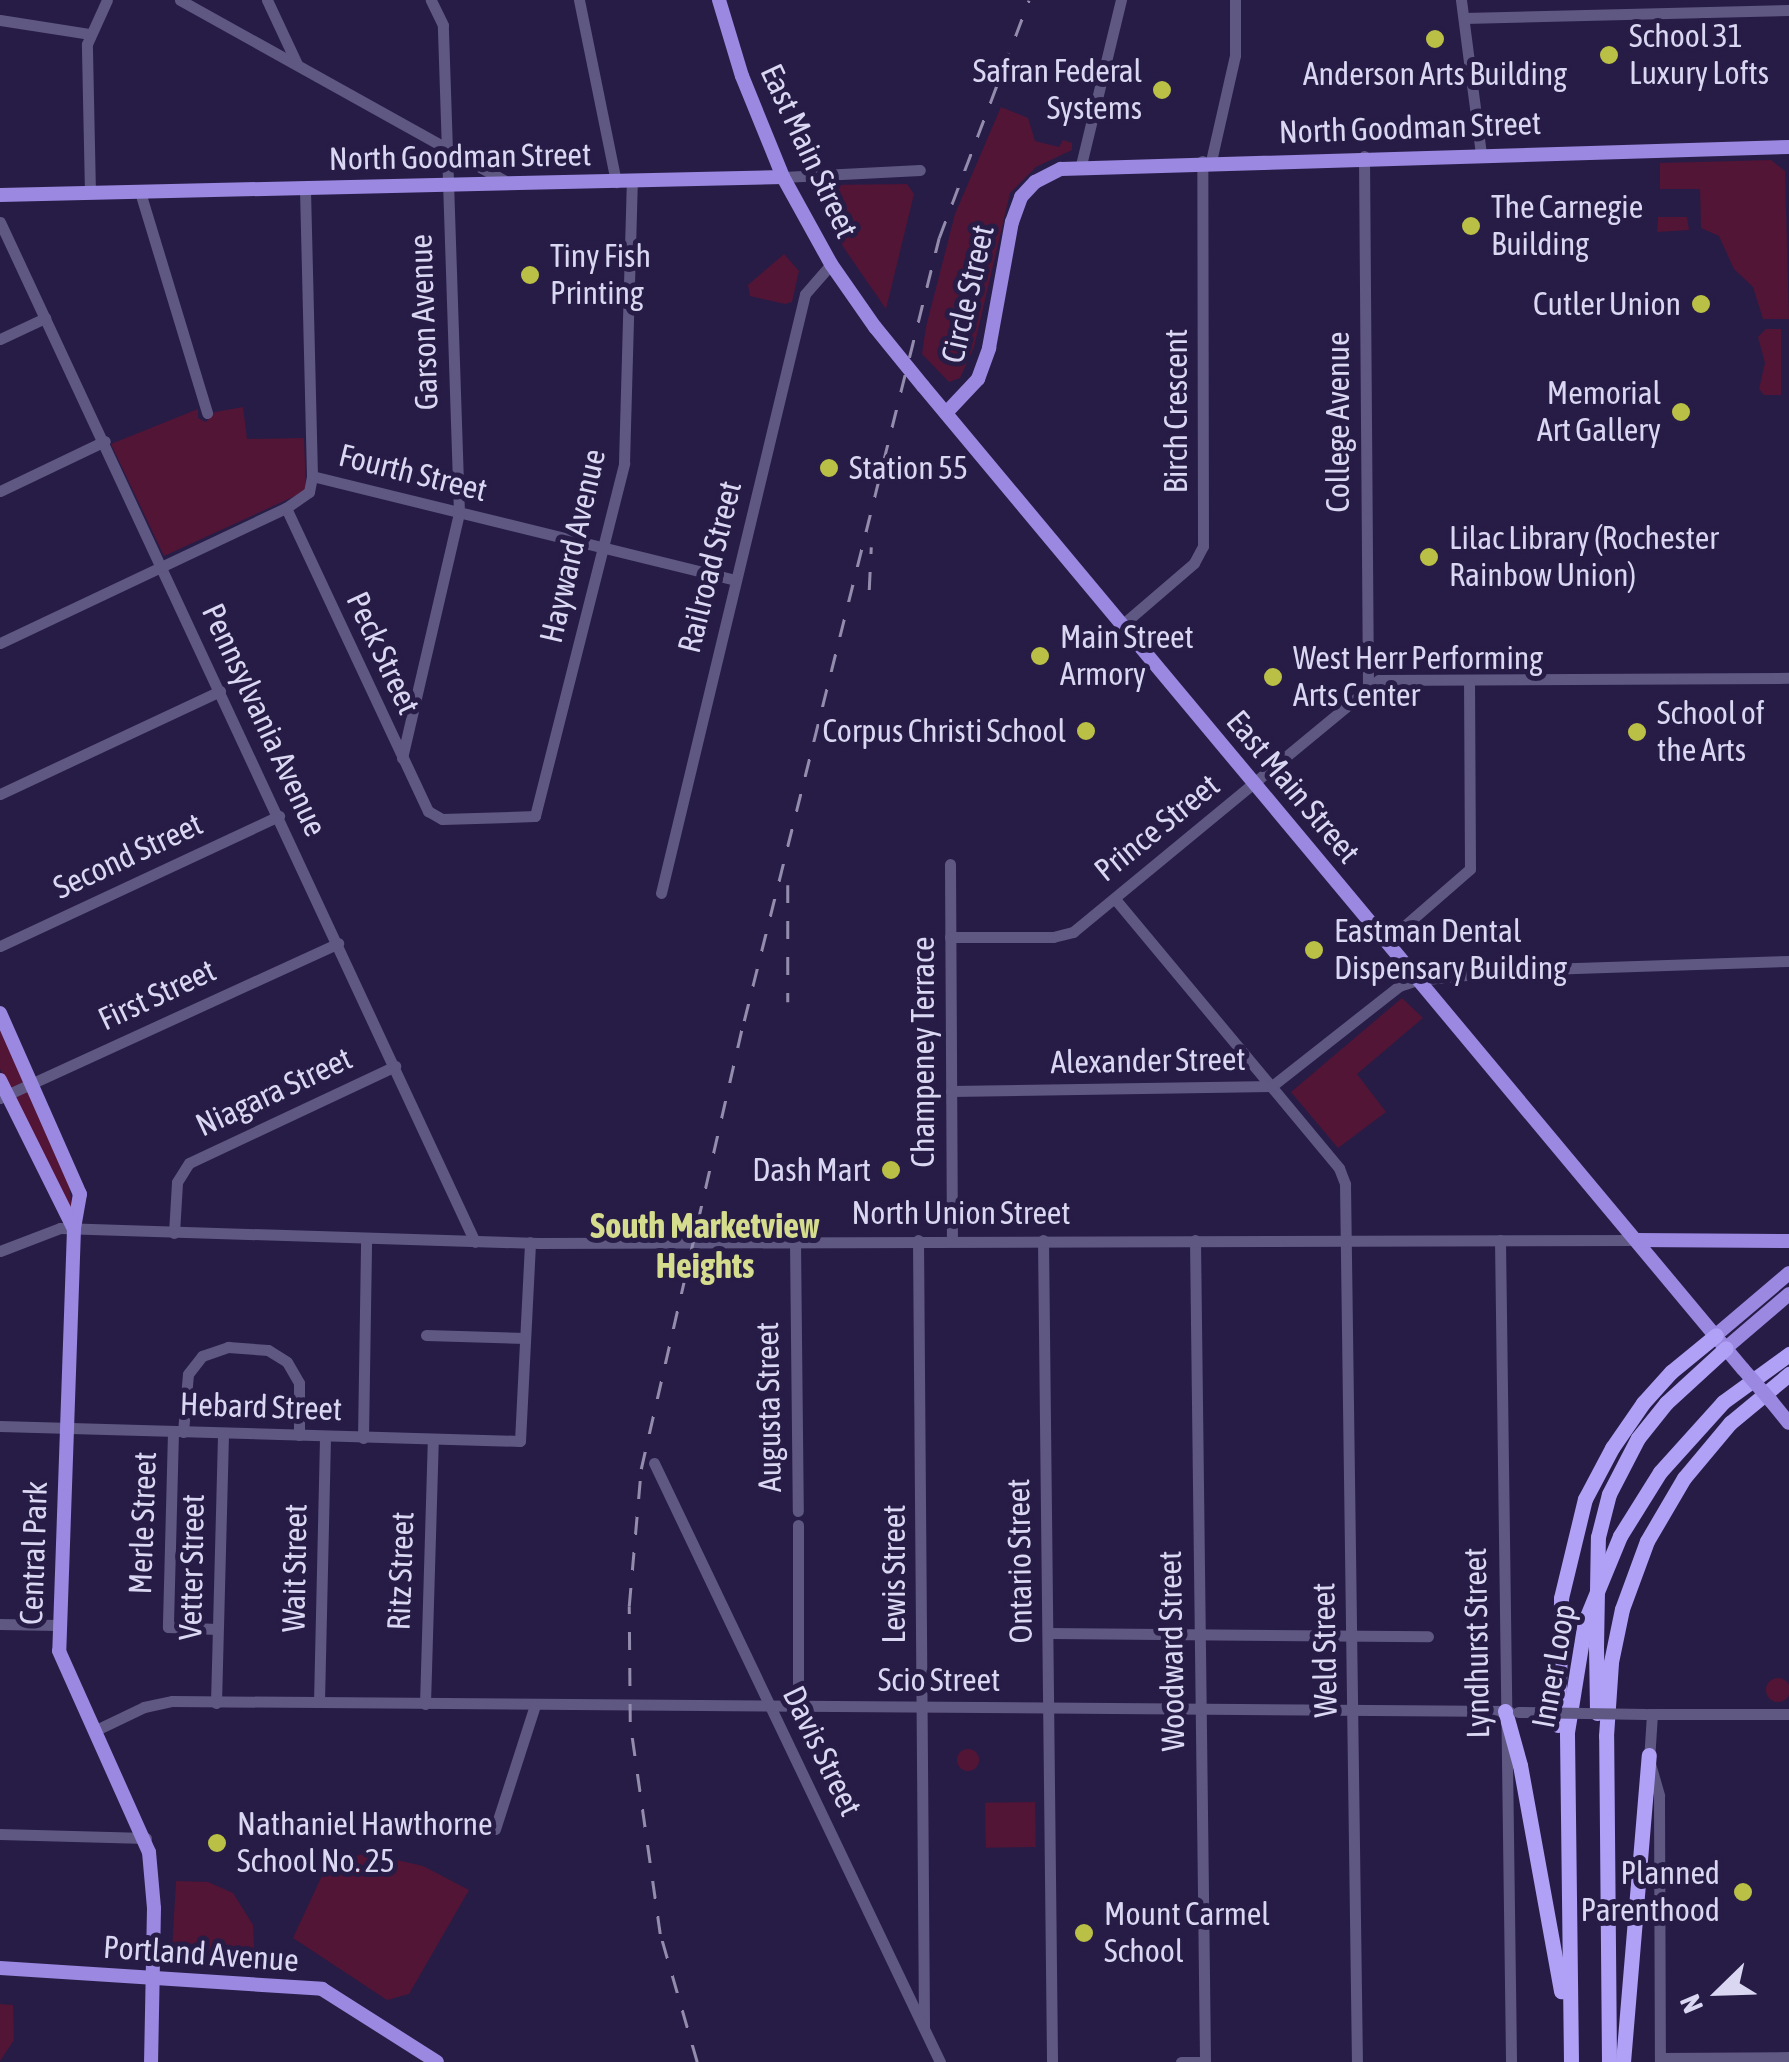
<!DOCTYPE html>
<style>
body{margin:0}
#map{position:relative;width:1789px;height:2062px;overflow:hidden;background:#271c46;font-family:"Asap Condensed",sans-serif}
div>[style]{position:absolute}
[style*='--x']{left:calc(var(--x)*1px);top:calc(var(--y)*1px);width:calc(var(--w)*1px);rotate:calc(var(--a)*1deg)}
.green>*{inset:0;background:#521535;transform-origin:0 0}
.round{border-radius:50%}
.minor>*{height:11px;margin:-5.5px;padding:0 5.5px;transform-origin:5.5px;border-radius:5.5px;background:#5f5883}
.major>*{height:14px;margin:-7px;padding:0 7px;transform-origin:7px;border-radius:7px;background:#9a88e1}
.highway>*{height:15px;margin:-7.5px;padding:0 7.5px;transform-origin:7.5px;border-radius:7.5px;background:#b0a0f6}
.rail>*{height:2.5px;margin-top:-1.25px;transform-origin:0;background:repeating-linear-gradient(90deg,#938cad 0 18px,transparent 0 36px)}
.minor-bridge>*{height:11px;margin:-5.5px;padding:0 5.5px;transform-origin:5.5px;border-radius:5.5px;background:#5f5883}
.major-bridge>*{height:14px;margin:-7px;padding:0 7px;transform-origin:7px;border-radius:7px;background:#9a88e1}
.highway-bridge>*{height:15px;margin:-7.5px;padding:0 7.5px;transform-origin:7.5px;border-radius:7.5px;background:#b0a0f6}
.dots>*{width:28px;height:28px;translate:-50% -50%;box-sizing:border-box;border:5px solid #271c46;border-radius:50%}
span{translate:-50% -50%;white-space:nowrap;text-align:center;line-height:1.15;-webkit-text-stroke:10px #271c46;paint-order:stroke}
.poi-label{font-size:32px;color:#dad7f2}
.left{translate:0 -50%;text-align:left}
.right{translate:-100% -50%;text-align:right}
.street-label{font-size:32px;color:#dad7f2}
.neighbourhood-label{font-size:35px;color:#d6dc8e;font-weight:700}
.north{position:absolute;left:1669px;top:1942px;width:100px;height:100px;-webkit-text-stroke:8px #271c46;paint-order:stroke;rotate:247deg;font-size:28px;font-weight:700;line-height:40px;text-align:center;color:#dad7f2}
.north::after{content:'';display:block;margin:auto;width:35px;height:45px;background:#dad7f2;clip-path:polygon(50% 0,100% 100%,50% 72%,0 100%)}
</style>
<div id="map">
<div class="green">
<i style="clip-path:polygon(1001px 107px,1028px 118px,1035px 141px,1059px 147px,1063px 140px,1072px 143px,1072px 150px,1036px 167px,1010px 193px,974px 347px,960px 378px,949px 382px,922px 354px,926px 327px,955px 214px)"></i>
<i style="clip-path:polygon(1771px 160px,1785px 171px,1789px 319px,1763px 319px,1753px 287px,1734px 269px,1719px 236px,1701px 228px,1700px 189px,1660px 189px,1660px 163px)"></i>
<i style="clip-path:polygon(907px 184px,914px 194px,886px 309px,844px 248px,815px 193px,823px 185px)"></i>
<i style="clip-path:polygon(1658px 217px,1687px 217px,1689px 230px,1657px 232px)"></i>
<i style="clip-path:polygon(784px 254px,799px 271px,792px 302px,785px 304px,750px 296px,748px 285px)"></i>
<i style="clip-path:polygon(1766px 329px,1781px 329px,1781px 395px,1764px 395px,1759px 389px,1765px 363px,1758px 337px)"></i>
<i style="clip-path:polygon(243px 407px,247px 439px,304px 438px,306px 491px,164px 556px,111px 444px,198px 409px,198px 418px,206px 422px,215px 412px)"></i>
<i style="clip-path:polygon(1402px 998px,1423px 1018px,1357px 1074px,1386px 1112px,1338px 1148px,1291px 1092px)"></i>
<i style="clip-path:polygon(0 1025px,67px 1168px,72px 1209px,65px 1208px,0 1069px)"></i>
<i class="round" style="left:1766px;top:1678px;width:24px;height:24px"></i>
<i class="round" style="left:957px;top:1749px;width:22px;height:22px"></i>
<i style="left:1035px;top:1802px;width:45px;height:50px;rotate:89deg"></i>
<i style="clip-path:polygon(366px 1853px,423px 1866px,469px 1890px,409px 1994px,387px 2000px,293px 1938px,327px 1865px)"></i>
<i style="clip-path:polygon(176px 1881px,208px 1882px,233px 1893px,253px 1925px,255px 1965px,184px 1966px,172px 1952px)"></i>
<i style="clip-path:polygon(0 2004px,13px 2005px,14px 2040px,0 2061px)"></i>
</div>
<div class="minor">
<i style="--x:180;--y:0;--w:376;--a:29.1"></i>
<i style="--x:267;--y:0;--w:71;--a:64.9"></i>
<i style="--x:579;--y:0;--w:186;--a:78.5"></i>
<i style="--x:1461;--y:0;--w:155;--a:82.6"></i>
<i style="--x:1464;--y:18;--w:325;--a:-1.4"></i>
<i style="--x:0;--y:20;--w:90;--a:8.9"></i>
<i style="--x:1364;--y:156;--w:531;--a:89.57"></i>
<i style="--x:1211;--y:161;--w:109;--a:-77.2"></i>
<i style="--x:1235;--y:55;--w:55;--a:-90"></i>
<i style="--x:1081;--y:165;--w:170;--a:-76.4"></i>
<i style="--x:783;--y:177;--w:137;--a:-2.9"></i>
<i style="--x:140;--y:192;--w:231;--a:73.1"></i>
<i style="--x:90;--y:193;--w:149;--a:-91.2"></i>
<i style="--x:87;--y:44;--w:48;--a:-65.6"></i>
<i style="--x:0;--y:222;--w:1125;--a:65.03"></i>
<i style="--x:0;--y:339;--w:50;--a:-25"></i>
<i style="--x:312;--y:476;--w:436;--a:13.8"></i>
<i style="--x:0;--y:491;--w:116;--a:-25.5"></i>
<i style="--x:286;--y:508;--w:335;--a:64.9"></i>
<i style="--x:428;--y:811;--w:16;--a:30"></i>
<i style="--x:442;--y:819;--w:93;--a:-1.8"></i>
<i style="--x:535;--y:816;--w:364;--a:-75.8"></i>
<i style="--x:624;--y:463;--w:281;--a:-88.4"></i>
<i style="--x:1122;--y:625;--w:95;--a:-40.7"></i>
<i style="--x:1194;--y:563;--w:19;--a:-62"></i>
<i style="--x:1203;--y:546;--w:385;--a:-90.1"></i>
<i style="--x:0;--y:643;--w:316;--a:-25.3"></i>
<i style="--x:286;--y:508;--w:28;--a:-35"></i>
<i style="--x:309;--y:492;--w:16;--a:-79"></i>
<i style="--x:312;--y:476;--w:289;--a:-91.4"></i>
<i style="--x:402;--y:758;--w:252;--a:-76.9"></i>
<i style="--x:459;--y:513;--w:488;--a:-91.9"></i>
<i style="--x:443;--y:25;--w:28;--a:-116"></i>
<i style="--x:0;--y:794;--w:243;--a:-25.1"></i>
<i style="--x:950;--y:864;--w:376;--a:89.7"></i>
<i style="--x:661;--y:893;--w:616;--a:-76.48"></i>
<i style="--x:805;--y:294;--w:40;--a:-49"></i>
<i style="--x:1115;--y:899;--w:350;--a:50.2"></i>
<i style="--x:1339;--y:1168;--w:17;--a:69"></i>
<i style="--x:1345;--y:1184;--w:878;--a:89.22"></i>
<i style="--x:950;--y:937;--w:103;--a:0"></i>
<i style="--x:1053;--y:937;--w:21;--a:-14"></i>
<i style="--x:1073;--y:932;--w:396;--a:-39.5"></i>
<i style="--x:1379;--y:680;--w:410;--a:-0.3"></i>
<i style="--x:1386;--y:942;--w:111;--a:-41"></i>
<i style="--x:1470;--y:869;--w:189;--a:-90.3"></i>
<i style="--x:0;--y:946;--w:308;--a:-25"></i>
<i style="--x:951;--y:1091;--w:321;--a:-0.9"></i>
<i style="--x:1272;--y:1086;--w:162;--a:-38.2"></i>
<i style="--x:1399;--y:986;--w:19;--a:-18"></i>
<i style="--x:1417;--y:980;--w:99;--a:-5.8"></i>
<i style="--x:1515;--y:970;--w:274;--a:-1.9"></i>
<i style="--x:0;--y:1098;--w:372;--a:-24.6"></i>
<i style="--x:174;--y:1233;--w:51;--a:-86.6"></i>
<i style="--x:177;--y:1182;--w:22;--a:-58"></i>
<i style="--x:189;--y:1163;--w:228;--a:-25.2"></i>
<i style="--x:918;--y:1240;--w:787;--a:89.56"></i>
<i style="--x:1043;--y:1240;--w:822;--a:89.37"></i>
<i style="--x:1195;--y:1240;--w:822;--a:89.3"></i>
<i style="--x:1500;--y:1240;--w:822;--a:89.23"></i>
<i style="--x:795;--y:1242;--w:269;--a:89.4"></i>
<i style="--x:0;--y:1251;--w:64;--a:-21"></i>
<i style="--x:60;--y:1228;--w:479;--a:1.8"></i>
<i style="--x:539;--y:1243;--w:1097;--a:-0.16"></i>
<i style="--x:426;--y:1335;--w:99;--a:1.7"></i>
<i style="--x:0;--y:1426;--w:520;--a:1.65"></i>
<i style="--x:520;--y:1441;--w:199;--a:-87.1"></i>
<i style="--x:173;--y:1432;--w:195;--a:91.5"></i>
<i style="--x:168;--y:1627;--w:49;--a:2.3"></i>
<i style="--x:183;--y:1432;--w:58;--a:-85.1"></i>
<i style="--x:188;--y:1374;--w:23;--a:-52"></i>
<i style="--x:202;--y:1356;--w:28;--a:-19"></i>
<i style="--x:228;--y:1347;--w:40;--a:4.3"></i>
<i style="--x:268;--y:1350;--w:22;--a:32"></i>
<i style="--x:287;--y:1362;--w:24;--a:60"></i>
<i style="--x:299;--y:1383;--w:52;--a:90"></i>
<i style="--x:363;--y:1438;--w:200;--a:-89.1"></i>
<i style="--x:654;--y:1463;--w:664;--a:64.48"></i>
<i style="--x:798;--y:1525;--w:182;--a:90"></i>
<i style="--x:0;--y:1624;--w:58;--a:1"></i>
<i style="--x:1049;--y:1633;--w:379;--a:0.5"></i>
<i style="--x:319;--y:1702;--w:266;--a:-88.7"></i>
<i style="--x:216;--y:1703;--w:270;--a:-88.5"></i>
<i style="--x:425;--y:1704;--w:264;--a:-88.3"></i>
<i style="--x:1648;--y:1714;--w:141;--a:0"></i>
<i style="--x:1652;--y:1714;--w:46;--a:93.7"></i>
<i style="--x:1649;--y:1760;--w:37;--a:74"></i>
<i style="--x:1659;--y:1796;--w:266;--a:89.8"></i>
<i style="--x:94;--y:1731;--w:55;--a:-25.6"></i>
<i style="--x:144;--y:1707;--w:29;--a:-12"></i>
<i style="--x:172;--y:1701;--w:1337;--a:0.43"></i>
<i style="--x:495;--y:1829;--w:130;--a:-72.1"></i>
<i style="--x:0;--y:1834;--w:146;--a:1.6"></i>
<i style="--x:1660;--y:2058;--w:129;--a:-0.4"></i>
<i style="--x:1181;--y:2062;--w:24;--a:0"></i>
</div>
<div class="major">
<i style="--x:719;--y:0;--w:79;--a:73.2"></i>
<i style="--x:742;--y:76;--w:109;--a:67.9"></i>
<i style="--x:783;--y:177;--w:99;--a:61.1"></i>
<i style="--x:831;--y:264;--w:77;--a:55.1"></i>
<i style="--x:0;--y:195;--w:783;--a:-1.32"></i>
<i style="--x:923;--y:386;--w:1280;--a:50.17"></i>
<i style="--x:946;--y:413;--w:47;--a:-46.7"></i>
<i style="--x:978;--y:379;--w:33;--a:-70"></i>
<i style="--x:989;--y:348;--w:128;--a:-79.7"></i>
<i style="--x:1012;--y:222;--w:27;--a:-70"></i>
<i style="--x:1021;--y:197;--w:21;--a:-47"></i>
<i style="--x:1035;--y:182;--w:29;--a:-27"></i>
<i style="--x:1061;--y:169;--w:728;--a:-1.73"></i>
<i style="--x:0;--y:1013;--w:198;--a:66.2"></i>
<i style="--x:80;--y:1194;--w:36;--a:100"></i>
<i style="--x:74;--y:1229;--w:422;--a:92"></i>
<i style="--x:59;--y:1651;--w:220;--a:65.9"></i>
<i style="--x:149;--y:1852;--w:56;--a:84.9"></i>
<i style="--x:154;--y:1908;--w:154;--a:91.1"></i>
<i style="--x:0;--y:1080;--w:166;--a:63.6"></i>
<i style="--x:1636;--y:1240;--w:153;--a:0.4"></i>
<i style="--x:1716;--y:1335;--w:96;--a:-40.3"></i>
<i style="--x:1726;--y:1348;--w:83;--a:-40.6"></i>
<i style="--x:1771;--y:1401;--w:28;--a:51"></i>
<i style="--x:0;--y:1968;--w:323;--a:3.7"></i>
<i style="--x:322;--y:1989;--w:136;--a:32.4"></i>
</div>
<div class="highway">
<i style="--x:1598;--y:1537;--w:44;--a:-75.7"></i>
<i style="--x:1609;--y:1494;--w:63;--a:-62.6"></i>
<i style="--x:1638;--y:1438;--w:45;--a:-51.3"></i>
<i style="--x:1666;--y:1403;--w:81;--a:-42.5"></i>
<i style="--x:1596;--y:1647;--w:66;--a:89.1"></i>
<i style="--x:1505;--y:1711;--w:56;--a:74.5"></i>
<i style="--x:1520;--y:1765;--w:230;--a:79.7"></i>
<i style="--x:1558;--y:1725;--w:127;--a:-88.6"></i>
<i style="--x:1561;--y:1598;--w:102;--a:-76.4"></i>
<i style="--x:1585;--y:1499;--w:58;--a:-62.1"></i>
<i style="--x:1612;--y:1448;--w:55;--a:-55.4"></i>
<i style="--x:1643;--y:1403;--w:42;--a:-47.9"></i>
<i style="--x:1671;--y:1372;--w:58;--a:-39.4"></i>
<i style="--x:1571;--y:2062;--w:330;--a:-90.7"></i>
<i style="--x:1567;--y:1732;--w:112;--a:-80.8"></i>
<i style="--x:1585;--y:1621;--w:92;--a:-67.6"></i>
<i style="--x:1620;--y:1536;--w:75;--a:-58"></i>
<i style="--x:1660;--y:1472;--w:94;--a:-48"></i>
<i style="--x:1723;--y:1402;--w:82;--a:-36"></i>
<i style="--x:1609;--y:2062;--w:326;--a:-90.5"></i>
<i style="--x:1606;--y:1736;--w:74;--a:-86.1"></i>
<i style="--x:1611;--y:1662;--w:54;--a:-78.3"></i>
<i style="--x:1622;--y:1609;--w:72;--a:-69.8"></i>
<i style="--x:1647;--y:1541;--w:73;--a:-59.6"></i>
<i style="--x:1684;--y:1478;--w:72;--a:-50.1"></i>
<i style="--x:1730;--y:1423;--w:77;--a:-39.7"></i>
<i style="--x:1623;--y:2062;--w:308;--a:-85.2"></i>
</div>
<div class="rail">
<i style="--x:869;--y:590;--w:43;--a:-87.3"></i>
<i style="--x:788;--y:885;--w:117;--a:90"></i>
<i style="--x:697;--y:2062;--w:133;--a:-106.1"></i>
<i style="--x:660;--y:1934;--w:214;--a:-98.1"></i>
<i style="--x:630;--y:1722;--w:116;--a:-90.5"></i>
<i style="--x:629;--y:1606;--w:138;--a:-85"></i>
<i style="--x:641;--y:1469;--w:460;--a:-77.1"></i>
<i style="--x:744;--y:1021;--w:807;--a:-76.02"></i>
<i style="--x:939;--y:238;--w:254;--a:-69.3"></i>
</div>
<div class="minor-bridge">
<i style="--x:1518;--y:1712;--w:127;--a:0.9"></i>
</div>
<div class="major-bridge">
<i style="--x:875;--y:327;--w:76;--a:50.9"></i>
<i style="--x:1743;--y:1369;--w:43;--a:48.8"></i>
</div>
<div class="highway-bridge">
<i style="--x:1596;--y:1647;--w:110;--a:-89"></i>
</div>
<div class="dots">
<i style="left:1435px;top:39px;background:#bac045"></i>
<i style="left:1609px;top:55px;background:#bac045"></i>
<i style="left:1162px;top:90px;background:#bac045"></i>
<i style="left:1471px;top:226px;background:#bac045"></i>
<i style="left:530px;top:275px;background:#bac045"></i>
<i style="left:1701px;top:304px;background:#bac045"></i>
<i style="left:1681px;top:412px;background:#bac045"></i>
<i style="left:829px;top:468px;background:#bac045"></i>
<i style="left:1429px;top:557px;background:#bac045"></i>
<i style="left:1040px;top:656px;background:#bac045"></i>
<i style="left:1273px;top:677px;background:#bac045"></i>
<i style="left:1086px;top:731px;background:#bac045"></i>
<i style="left:1637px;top:732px;background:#bac045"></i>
<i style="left:1314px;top:950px;background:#bac045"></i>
<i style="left:891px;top:1170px;background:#bac045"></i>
<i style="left:217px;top:1843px;background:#bac045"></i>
<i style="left:1743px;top:1892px;background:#bac045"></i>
<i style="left:1084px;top:1933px;background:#bac045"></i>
</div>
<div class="poi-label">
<span class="left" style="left:1629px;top:55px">School 31<br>Luxury Lofts</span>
<span class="right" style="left:1142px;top:90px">Safran Federal<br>Systems</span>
<span style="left:1435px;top:74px">Anderson Arts Building</span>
<span class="left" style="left:1491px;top:226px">The Carnegie<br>Building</span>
<span class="left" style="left:550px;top:275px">Tiny Fish<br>Printing</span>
<span class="right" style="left:1681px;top:304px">Cutler Union</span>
<span class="right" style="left:1661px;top:412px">Memorial<br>Art Gallery</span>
<span class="left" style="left:849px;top:468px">Station 55</span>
<span class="left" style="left:1449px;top:557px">Lilac Library (Rochester<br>Rainbow Union)</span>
<span class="left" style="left:1060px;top:656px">Main Street<br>Armory</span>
<span class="left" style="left:1293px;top:677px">West Herr Performing<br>Arts Center</span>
<span class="left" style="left:1657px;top:732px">School of<br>the Arts</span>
<span class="right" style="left:1066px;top:731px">Corpus Christi School</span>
<span class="left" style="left:1334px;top:950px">Eastman Dental<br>Dispensary Building</span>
<span class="right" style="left:871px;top:1170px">Dash Mart</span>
<span class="left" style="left:237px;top:1843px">Nathaniel Hawthorne<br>School No. 25</span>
<span class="right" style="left:1720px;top:1892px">Planned<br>Parenthood</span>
<span class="left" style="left:1104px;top:1933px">Mount Carmel<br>School</span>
</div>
<div class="street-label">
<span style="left:1410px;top:128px;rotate:-2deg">North Goodman Street</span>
<span style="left:809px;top:151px;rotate:65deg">East Main Street</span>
<span style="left:460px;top:157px;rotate:-1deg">North Goodman Street</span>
<span style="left:968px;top:294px;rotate:-77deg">Circle Street</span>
<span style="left:424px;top:322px;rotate:-92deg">Garson Avenue</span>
<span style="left:1176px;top:411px;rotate:-90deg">Birch Crescent</span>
<span style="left:1338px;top:422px;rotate:-90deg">College Avenue</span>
<span style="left:413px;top:473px;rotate:14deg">Fourth Street</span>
<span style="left:573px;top:546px;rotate:-77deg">Hayward Avenue</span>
<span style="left:710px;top:567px;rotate:-76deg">Railroad Street</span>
<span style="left:383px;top:653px;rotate:65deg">Peck Street</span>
<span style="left:264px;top:720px;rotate:65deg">Pennsylvania Avenue</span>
<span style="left:1293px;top:787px;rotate:50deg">East Main Street</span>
<span style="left:1157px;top:828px;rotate:-39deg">Prince Street</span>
<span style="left:128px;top:856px;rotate:-25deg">Second Street</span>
<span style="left:157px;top:995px;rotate:-25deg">First Street</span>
<span style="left:923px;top:1052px;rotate:-90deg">Champeney Terrace</span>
<span style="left:1148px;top:1061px;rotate:-1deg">Alexander Street</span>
<span style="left:274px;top:1092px;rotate:-25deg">Niagara Street</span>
<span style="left:961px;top:1213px">North Union Street</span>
<span style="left:261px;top:1407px;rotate:2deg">Hebard Street</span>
<span style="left:769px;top:1407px;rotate:-91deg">Augusta Street</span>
<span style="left:143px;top:1523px;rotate:-88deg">Merle Street</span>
<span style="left:34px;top:1553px;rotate:-88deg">Central Park</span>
<span style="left:1020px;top:1561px;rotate:-91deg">Ontario Street</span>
<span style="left:192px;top:1567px;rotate:-89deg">Vetter Street</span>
<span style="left:295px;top:1568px;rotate:-89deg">Wait Street</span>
<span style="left:401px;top:1571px;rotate:-88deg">Ritz Street</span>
<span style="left:894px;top:1574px;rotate:-90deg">Lewis Street</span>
<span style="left:1477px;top:1643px;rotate:-91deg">Lyndhurst Street</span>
<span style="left:1325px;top:1650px;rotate:-91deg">Weld Street</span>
<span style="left:1172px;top:1651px;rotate:-91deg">Woodward Street</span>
<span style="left:1554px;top:1666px;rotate:-80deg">Inner Loop</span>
<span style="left:939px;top:1680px">Scio Street</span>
<span style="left:822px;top:1751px;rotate:64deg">Davis Street</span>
<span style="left:201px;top:1954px;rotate:4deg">Portland Avenue</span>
</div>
<div class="neighbourhood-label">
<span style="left:705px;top:1245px">South Marketview<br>Heights</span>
</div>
<div class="north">N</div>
</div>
